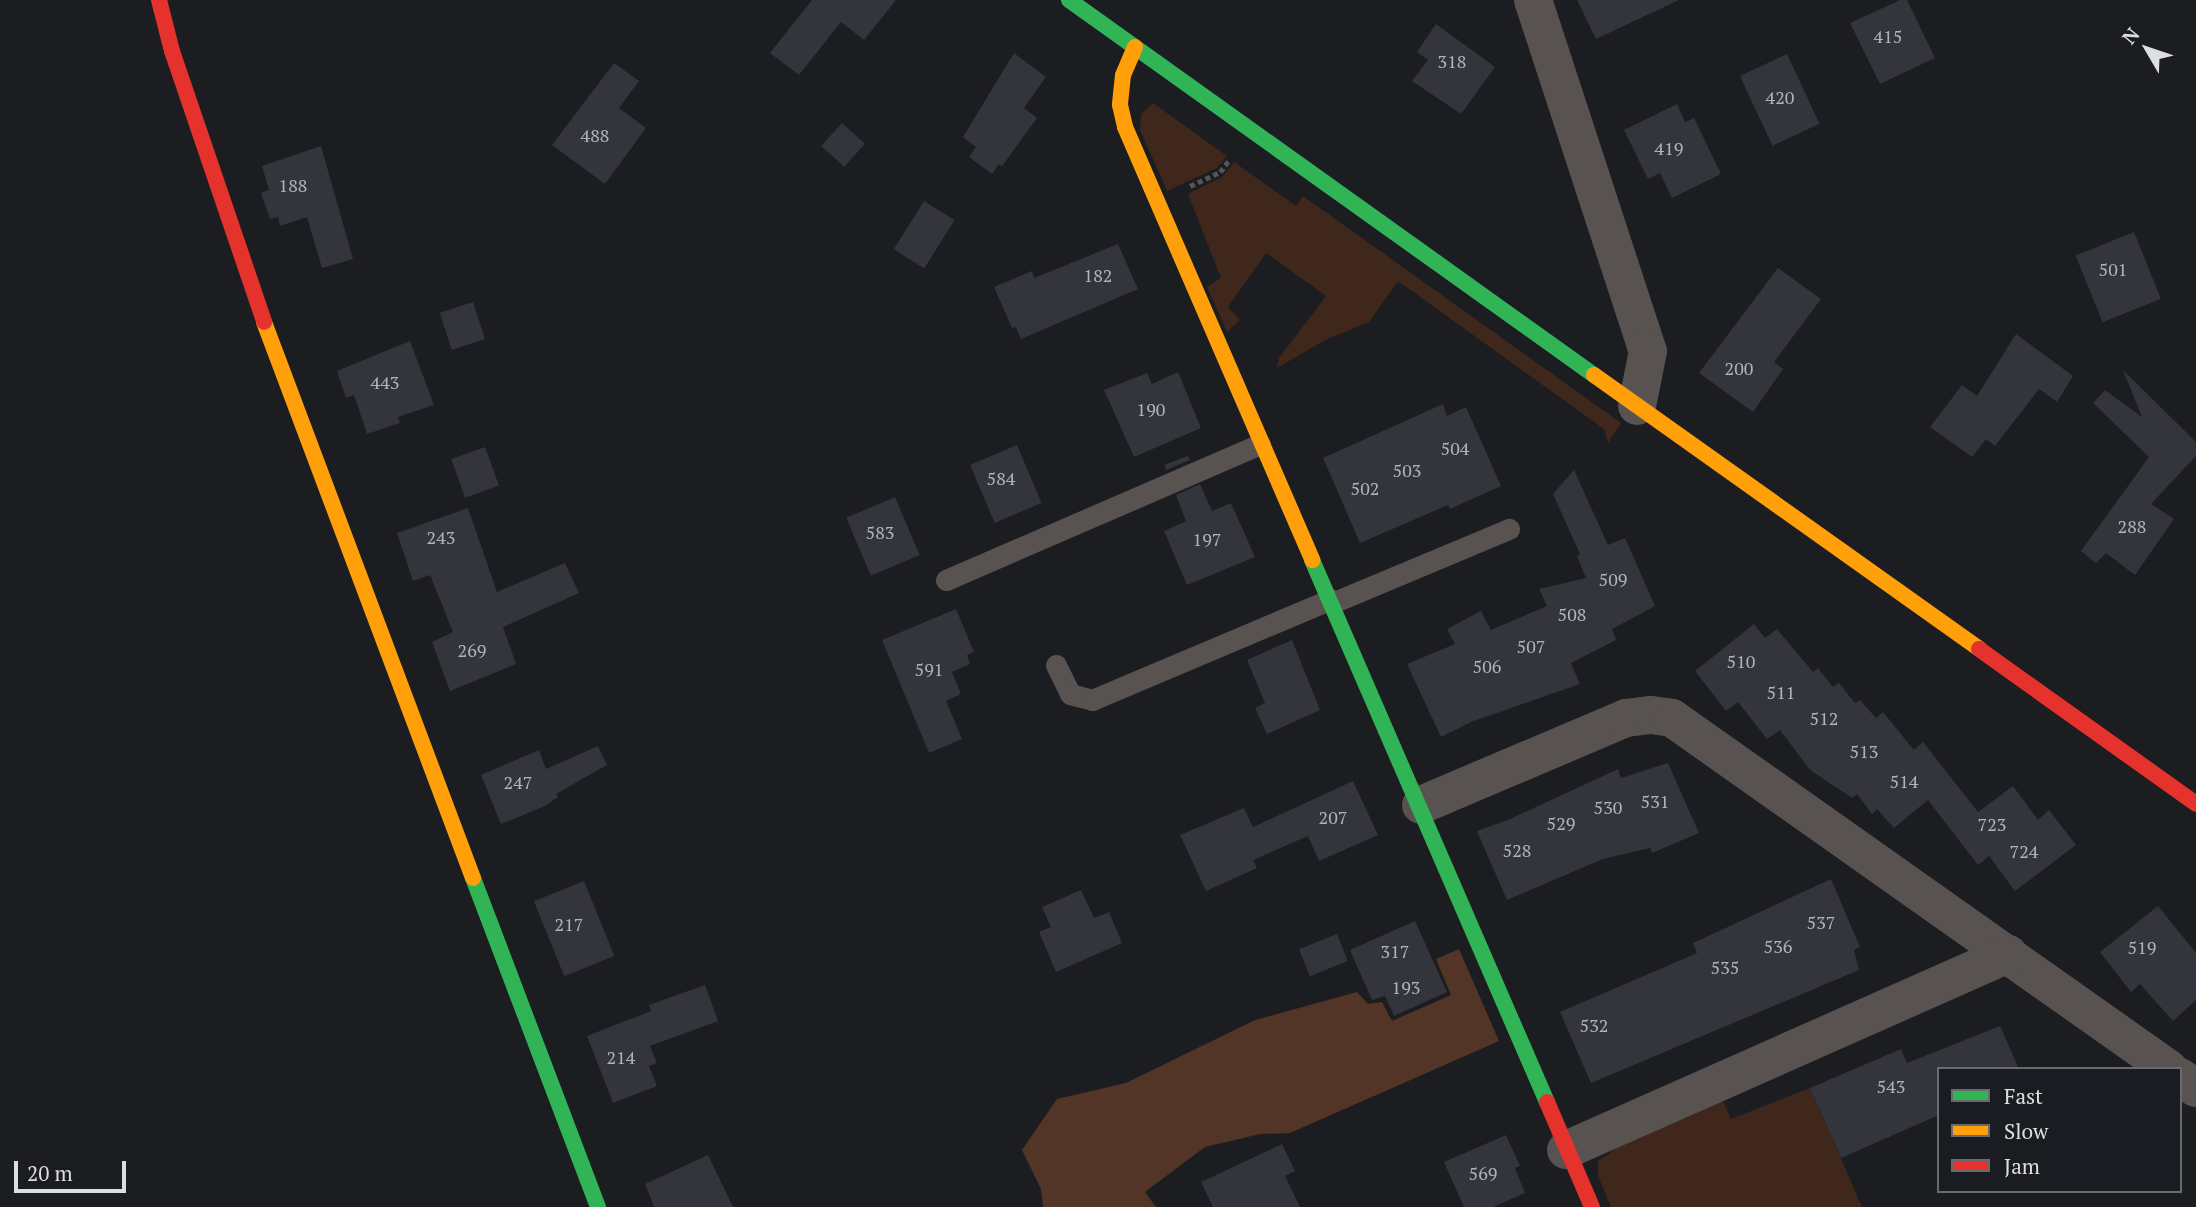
<!DOCTYPE html>
<style>
body{margin:0}
#map{position:relative;width:2196px;height:1207px;overflow:hidden;background:#1c1d21;font-family:"PT Serif",serif}
div>[style]{position:absolute}
[style*='--x']{left:calc(var(--x)*1px);top:calc(var(--y)*1px);width:calc(var(--w)*1px);rotate:calc(var(--a)*1deg)}
.green>*{inset:0;background:#3f271c}
.forest>*{inset:0;background:#523527}
.building>*{inset:0;background:#33343c;transform-origin:0 0}
.path>*{height:4.5px;margin-top:-2.25px;transform-origin:0;background:repeating-linear-gradient(90deg,#565455 0 5px,transparent 0 8.5px)}
.lane>*{height:21px;margin:-10.5px;padding:0 10.5px;transform-origin:10.5px;border-radius:10.5px;background:#585351}
.street>*{height:38px;margin:-19px;padding:0 19px;transform-origin:19px;border-radius:19px;background:#585351}
.fast>*{height:16px;margin:-8px;padding:0 8px;transform-origin:8px;border-radius:8px;background:#30b455}
.slow>*{height:16px;margin:-8px;padding:0 8px;transform-origin:8px;border-radius:8px;background:#ff9f0a}
.jam>*{height:16px;margin:-8px;padding:0 8px;transform-origin:8px;border-radius:8px;background:#e5322d}
span{translate:-50% -50%;white-space:nowrap;text-align:center;line-height:1.15;-webkit-text-stroke:6px #1b1c22;paint-order:stroke}
.number-label{font-size:18px;color:#b2b4b8}
.number-label span{-webkit-text-stroke-width:0}
.legend{position:absolute;left:1937px;top:1067px;width:245px;height:126px;box-sizing:border-box;background:#1b1c22;border:2px solid #686a6f;margin:0;padding:9px 12px;list-style:none;font-size:21px;color:#dcdee2}
.legend li{display:flex;align-items:center;gap:14px;height:35px}
.legend b{width:35px;border:2px solid #686a6f}
.north{position:absolute;left:2112px;top:14px;width:70px;height:70px;-webkit-text-stroke:5px #1b1c22;paint-order:stroke;rotate:309deg;font-size:19px;font-weight:700;line-height:28px;text-align:center;color:#dcdee2}
.north::after{content:'';display:block;margin:auto;width:24px;height:32px;background:#dcdee2;clip-path:polygon(50% 0,100% 100%,50% 72%,0 100%)}
.scale{position:absolute;left:14px;top:1161px;width:112px;height:32px;box-sizing:border-box;border:4px solid #dcdee2;border-top:0;padding-left:9px;font-size:21px;line-height:24px;white-space:nowrap;color:#dcdee2;-webkit-text-stroke:5px #1b1c22;paint-order:stroke}
</style>
<div id="map">
<div class="green">
<i style="clip-path:polygon(1153px 103px,1227px 156px,1217px 168px,1167px 191px,1140px 130px,1141px 114px)"></i>
<i style="clip-path:polygon(1234px 162px,1296px 206px,1303px 196px,1621px 423px,1608px 443px,1604px 429px,1398px 281px,1369px 322px,1325px 340px,1277px 368px,1279px 358px,1326px 296px,1266px 253px,1228px 307px,1240px 320px,1227px 332px,1207px 287px,1221px 278px,1188px 194px,1222px 177px)"></i>
<i style="clip-path:polygon(1810px 1088px,1862px 1207px,1611px 1207px,1598px 1176px,1598px 1161px,1615px 1149px,1722px 1099px,1731px 1119px)"></i>
</div>
<div class="forest">
<i style="clip-path:polygon(1459px 949px,1499px 1041px,1290px 1133px,1260px 1134px,1205px 1147px,1145px 1192px,1156px 1207px,1043px 1207px,1041px 1189px,1022px 1150px,1057px 1099px,1126px 1083px,1255px 1020px,1357px 992px,1368px 1004px,1382px 1002px,1392px 1021px,1451px 995px,1436px 959px)"></i>
</div>
<div class="building">
<i style="clip-path:polygon(812px 0,896px 0,864px 40px,841px 22px,799px 75px,770px 53px)"></i>
<i style="clip-path:polygon(1577px 0,1679px 0,1596px 39px)"></i>
<i style="clip-path:polygon(1900px 0,1907px 0,1935px 58px,1880px 84px,1850px 23px)"></i>
<i style="clip-path:polygon(1436px 24px,1495px 67px,1461px 114px,1412px 81px,1428px 60px,1417px 52px)"></i>
<i style="clip-path:polygon(1014px 53px,1046px 77px,1024px 108px,1037px 118px,1002px 166px,999px 164px,992px 174px,969px 157px,976px 147px,963px 137px)"></i>
<i style="left:1787px;top:54px;width:77px;height:52px;rotate:65deg"></i>
<i style="clip-path:polygon(614px 63px,639px 81px,619px 108px,646px 128px,605px 184px,552px 145px)"></i>
<i style="clip-path:polygon(1677px 104px,1685px 122px,1694px 118px,1721px 174px,1672px 198px,1660px 173px,1648px 179px,1624px 130px)"></i>
<i style="left:842px;top:123px;width:31px;height:31px;rotate:42deg"></i>
<i style="clip-path:polygon(321px 146px,353px 259px,322px 268px,307px 217px,280px 226px,278px 217px,270px 219px,261px 193px,269px 190px,262px 166px)"></i>
<i style="left:924px;top:201px;width:36px;height:57px;rotate:32deg"></i>
<i style="left:2134px;top:232px;width:72px;height:63px;rotate:68deg"></i>
<i style="clip-path:polygon(1118px 244px,1138px 289px,1021px 339px,1016px 327px,1012px 328px,994px 287px,1032px 271px,1034px 278px)"></i>
<i style="clip-path:polygon(1778px 268px,1821px 299px,1774px 362px,1783px 369px,1753px 412px,1699px 373px)"></i>
<i style="left:473px;top:302px;width:39px;height:35px;rotate:72deg"></i>
<i style="clip-path:polygon(2016px 334px,2073px 376px,2057px 402px,2039px 389px,1995px 446px,1986px 439px,1972px 457px,1930px 427px,1962px 385px,1977px 396px)"></i>
<i style="clip-path:polygon(410px 341px,434px 405px,398px 417px,400px 423px,367px 434px,354px 395px,346px 398px,337px 371px)"></i>
<i style="clip-path:polygon(2123px 370px,2196px 442px,2196px 456px,2151px 504px,2174px 519px,2135px 575px,2106px 553px,2096px 563px,2081px 551px,2149px 457px,2093px 403px,2105px 390px,2142px 417px)"></i>
<i style="clip-path:polygon(1178px 372px,1201px 428px,1134px 457px,1104px 390px,1147px 373px,1152px 384px)"></i>
<i style="clip-path:polygon(1443px 404px,1447px 416px,1466px 407px,1501px 486px,1450px 509px,1448px 505px,1360px 543px,1323px 458px)"></i>
<i style="left:1017px;top:445px;width:63px;height:51px;rotate:67deg"></i>
<i style="left:485px;top:447px;width:41px;height:36px;rotate:70deg"></i>
<i style="clip-path:polygon(1188px 456px,1190px 460px,1166px 470px,1164px 465px)"></i>
<i style="clip-path:polygon(1574px 470px,1608px 545px,1625px 538px,1655px 606px,1612px 629px,1616px 640px,1571px 663px,1580px 684px,1471px 722px,1441px 737px,1407px 664px,1455px 644px,1447px 629px,1481px 611px,1491px 630px,1547px 606px,1539px 589px,1586px 578px,1577px 556px,1580px 554px,1553px 494px)"></i>
<i style="clip-path:polygon(1200px 484px,1212px 511px,1231px 503px,1255px 557px,1187px 585px,1164px 531px,1186px 521px,1176px 495px)"></i>
<i style="left:895px;top:497px;width:63px;height:53px;rotate:67deg"></i>
<i style="clip-path:polygon(468px 508px,497px 592px,565px 563px,579px 593px,503px 627px,516px 664px,450px 691px,432px 642px,453px 632px,430px 575px,413px 581px,397px 533px)"></i>
<i style="clip-path:polygon(956px 609px,974px 652px,967px 655px,970px 664px,952px 672px,961px 694px,946px 701px,962px 739px,929px 753px,882px 640px)"></i>
<i style="clip-path:polygon(1754px 624px,1765px 638px,1777px 629px,1813px 672px,1818px 668px,1833px 687px,1839px 683px,1855px 703px,1860px 700px,1876px 718px,1883px 712px,1914px 750px,1923px 742px,1978px 812px,2013px 786px,2038px 820px,2049px 810px,2076px 845px,2015px 891px,1989px 856px,1978px 865px,1928px 800px,1894px 828px,1877px 809px,1872px 814px,1857px 794px,1852px 798px,1810px 770px,1780px 730px,1767px 739px,1738px 702px,1726px 711px,1695px 671px)"></i>
<i style="clip-path:polygon(1292px 640px,1320px 710px,1267px 734px,1255px 708px,1265px 703px,1247px 660px)"></i>
<i style="clip-path:polygon(598px 746px,607px 765px,556px 794px,558px 797px,545px 806px,501px 824px,481px 775px,539px 750px,546px 769px)"></i>
<i style="clip-path:polygon(1668px 763px,1699px 833px,1652px 853px,1650px 848px,1603px 859px,1507px 900px,1477px 831px,1510px 819px,1618px 769px,1621px 778px)"></i>
<i style="clip-path:polygon(1353px 781px,1378px 835px,1319px 861px,1308px 836px,1253px 860px,1257px 868px,1206px 891px,1180px 835px,1244px 808px,1253px 827px)"></i>
<i style="clip-path:polygon(1831px 879px,1860px 947px,1854px 950px,1859px 970px,1591px 1083px,1560px 1012px,1697px 953px,1693px 943px)"></i>
<i style="left:584px;top:881px;width:81px;height:54px;rotate:68deg"></i>
<i style="clip-path:polygon(1081px 890px,1094px 918px,1109px 912px,1122px 943px,1056px 972px,1039px 932px,1051px 927px,1042px 907px)"></i>
<i style="clip-path:polygon(2158px 906px,2196px 953px,2196px 1000px,2173px 1021px,2140px 984px,2131px 992px,2100px 952px)"></i>
<i style="clip-path:polygon(1415px 921px,1447px 992px,1394px 1016px,1385px 996px,1372px 1000px,1350px 950px)"></i>
<i style="left:1337px;top:934px;width:29px;height:41px;rotate:68deg"></i>
<i style="clip-path:polygon(705px 985px,718px 1021px,650px 1046px,657px 1063px,649px 1066px,657px 1086px,613px 1103px,587px 1036px,651px 1011px,649px 1005px)"></i>
<i style="clip-path:polygon(2000px 1026px,2019px 1069px,1939px 1069px,1939px 1115px,1841px 1158px,1810px 1088px,1901px 1049px,1907px 1063px)"></i>
<i style="clip-path:polygon(1506px 1135px,1520px 1166px,1515px 1168px,1525px 1193px,1493px 1207px,1464px 1207px,1444px 1162px)"></i>
<i style="clip-path:polygon(1282px 1144px,1295px 1171px,1285px 1176px,1300px 1207px,1213px 1207px,1201px 1182px)"></i>
<i style="clip-path:polygon(708px 1155px,733px 1207px,654px 1207px,645px 1184px)"></i>
</div>
<div class="path">
<i style="--x:1190;--y:186;--w:33;--a:-25"></i>
<i style="--x:1220;--y:172;--w:15;--a:-53"></i>
</div>
<div class="lane">
<i style="--x:946;--y:580;--w:342;--a:-23.4"></i>
<i style="--x:1332;--y:603;--w:192;--a:-22.7"></i>
<i style="--x:1056;--y:665;--w:32;--a:64"></i>
<i style="--x:1070;--y:694;--w:23;--a:15"></i>
<i style="--x:1092;--y:700;--w:259;--a:-22.9"></i>
</div>
<div class="street">
<i style="--x:1533;--y:0;--w:369;--a:71.9"></i>
<i style="--x:1648;--y:351;--w:56;--a:101.3"></i>
<i style="--x:1421;--y:805;--w:223;--a:-23"></i>
<i style="--x:1626;--y:718;--w:25;--a:-7"></i>
<i style="--x:1651;--y:715;--w:21;--a:8"></i>
<i style="--x:1672;--y:718;--w:608;--a:35.23"></i>
<i style="--x:2180;--y:1077;--w:19;--a:35"></i>
<i style="--x:1566;--y:1150;--w:484;--a:-23.9"></i>
</div>
<div class="fast">
<i style="--x:1069;--y:0;--w:645;--a:35.54"></i>
<i style="--x:1312;--y:560;--w:591;--a:66.56"></i>
<i style="--x:473;--y:878;--w:352;--a:69.2"></i>
</div>
<div class="slow">
<i style="--x:1135;--y:47;--w:30;--a:113"></i>
<i style="--x:1123;--y:75;--w:30;--a:96"></i>
<i style="--x:1120;--y:105;--w:23;--a:77"></i>
<i style="--x:1125;--y:127;--w:472;--a:66.6"></i>
<i style="--x:264;--y:322;--w:594;--a:69.4"></i>
<i style="--x:1594;--y:375;--w:473;--a:35.4"></i>
</div>
<div class="jam">
<i style="--x:159;--y:0;--w:53;--a:75.7"></i>
<i style="--x:172;--y:51;--w:286;--a:71.2"></i>
<i style="--x:1979;--y:649;--w:267;--a:35.5"></i>
<i style="--x:1547;--y:1102;--w:114;--a:66.8"></i>
</div>
<div class="number-label">
<span style="left:1888px;top:36px">415</span>
<span style="left:1452px;top:61px">318</span>
<span style="left:1780px;top:97px">420</span>
<span style="left:595px;top:135px">488</span>
<span style="left:1669px;top:148px">419</span>
<span style="left:293px;top:185px">188</span>
<span style="left:2113px;top:269px">501</span>
<span style="left:1098px;top:275px">182</span>
<span style="left:1739px;top:368px">200</span>
<span style="left:385px;top:382px">443</span>
<span style="left:1151px;top:409px">190</span>
<span style="left:1455px;top:448px">504</span>
<span style="left:1407px;top:470px">503</span>
<span style="left:1001px;top:478px">584</span>
<span style="left:1365px;top:488px">502</span>
<span style="left:2132px;top:526px">288</span>
<span style="left:880px;top:532px">583</span>
<span style="left:441px;top:537px">243</span>
<span style="left:1207px;top:539px">197</span>
<span style="left:1613px;top:579px">509</span>
<span style="left:1572px;top:614px">508</span>
<span style="left:1531px;top:646px">507</span>
<span style="left:472px;top:650px">269</span>
<span style="left:1741px;top:661px">510</span>
<span style="left:1487px;top:666px">506</span>
<span style="left:929px;top:669px">591</span>
<span style="left:1781px;top:692px">511</span>
<span style="left:1824px;top:718px">512</span>
<span style="left:1864px;top:751px">513</span>
<span style="left:1904px;top:781px">514</span>
<span style="left:518px;top:782px">247</span>
<span style="left:1655px;top:801px">531</span>
<span style="left:1608px;top:807px">530</span>
<span style="left:1333px;top:817px">207</span>
<span style="left:1561px;top:823px">529</span>
<span style="left:1992px;top:824px">723</span>
<span style="left:1517px;top:850px">528</span>
<span style="left:2024px;top:851px">724</span>
<span style="left:1821px;top:922px">537</span>
<span style="left:569px;top:924px">217</span>
<span style="left:1778px;top:946px">536</span>
<span style="left:2142px;top:947px">519</span>
<span style="left:1395px;top:951px">317</span>
<span style="left:1725px;top:967px">535</span>
<span style="left:1406px;top:987px">193</span>
<span style="left:1594px;top:1025px">532</span>
<span style="left:621px;top:1057px">214</span>
<span style="left:1891px;top:1086px">543</span>
<span style="left:1483px;top:1173px">569</span>
</div>
<ul class="legend">
<li><b style="height:9px;background:#30b455"></b>Fast</li>
<li><b style="height:9px;background:#ff9f0a"></b>Slow</li>
<li><b style="height:9px;background:#e5322d"></b>Jam</li>
</ul>
<div class="north">N</div>
<div class="scale">20 m</div>
</div>
